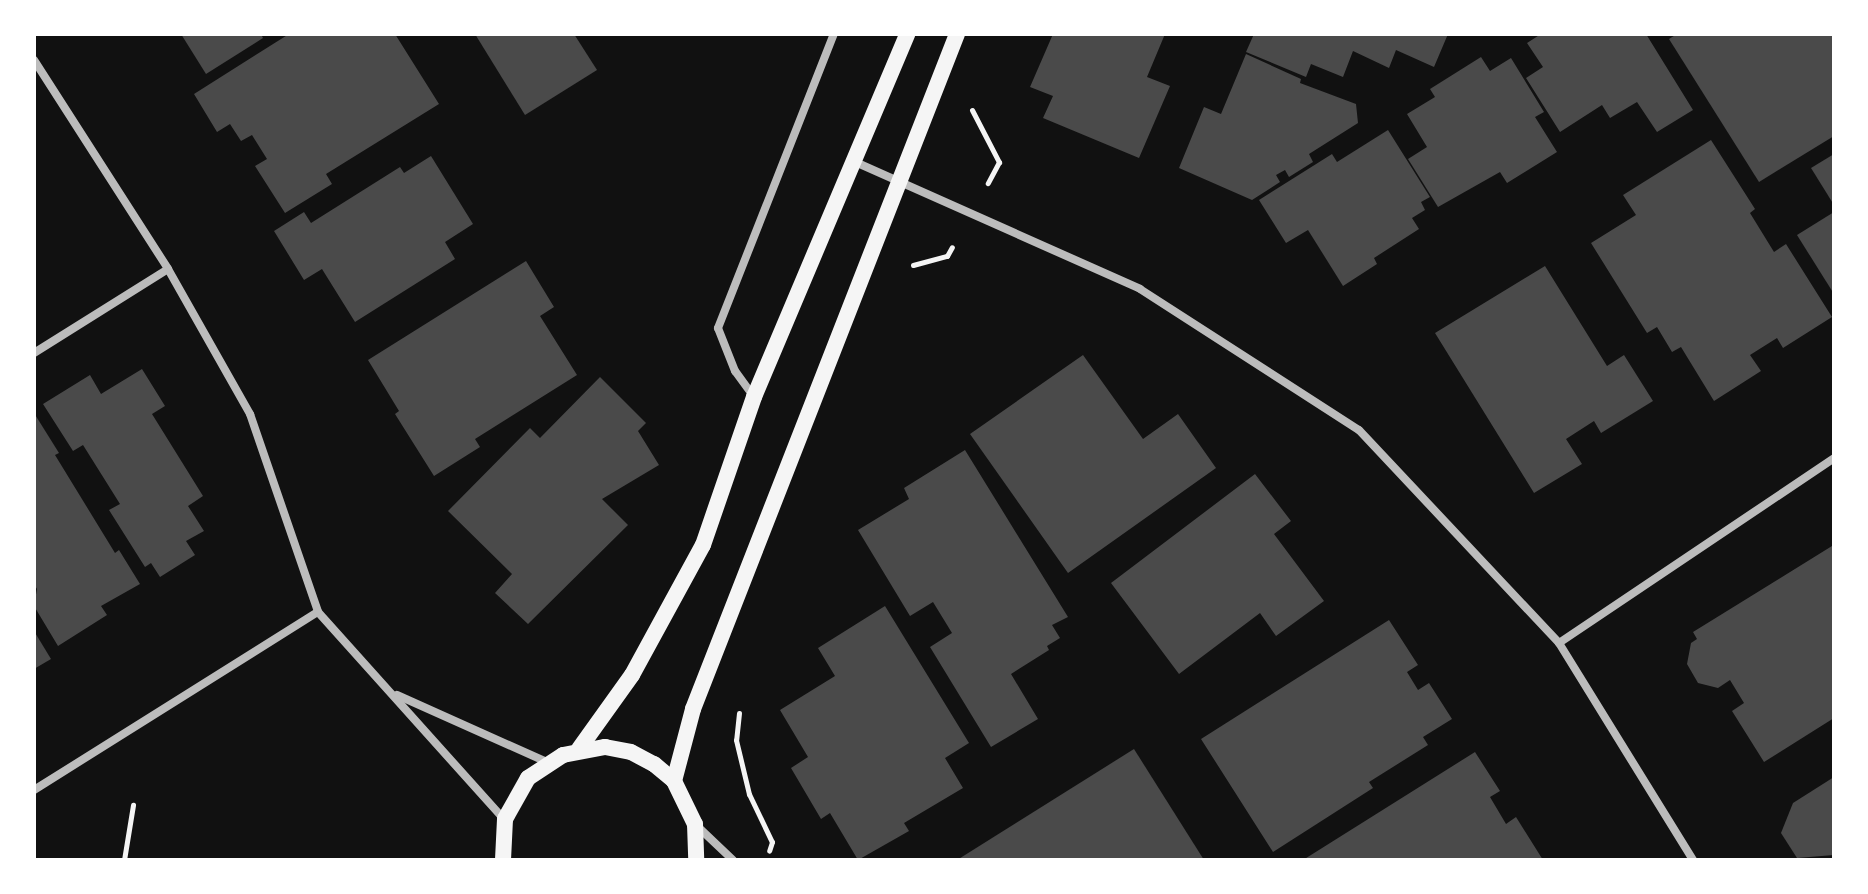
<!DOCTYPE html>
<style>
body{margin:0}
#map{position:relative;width:1868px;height:894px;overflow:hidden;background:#111;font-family:"PT Serif",serif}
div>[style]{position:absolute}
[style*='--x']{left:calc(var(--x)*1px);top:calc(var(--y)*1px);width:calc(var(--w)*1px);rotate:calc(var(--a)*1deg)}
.building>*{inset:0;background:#4a4a4a}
.path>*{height:5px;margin:-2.5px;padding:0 2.5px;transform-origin:2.5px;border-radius:2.5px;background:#f5f5f5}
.minor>*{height:8px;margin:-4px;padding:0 4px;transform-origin:4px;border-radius:4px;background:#bcbcbc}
.secondary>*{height:16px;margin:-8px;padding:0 8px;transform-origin:8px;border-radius:8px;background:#f5f5f5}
span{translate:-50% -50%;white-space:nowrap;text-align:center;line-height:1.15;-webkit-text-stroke:6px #fff;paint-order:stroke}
.frame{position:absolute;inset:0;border:36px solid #fff;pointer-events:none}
</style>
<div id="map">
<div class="building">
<i style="clip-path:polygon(181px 34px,261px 34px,263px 38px,206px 74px)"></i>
<i style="clip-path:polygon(289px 34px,395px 34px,439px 104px,326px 174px,332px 184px,285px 213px,255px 166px,267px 159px,252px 135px,241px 141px,230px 124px,217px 132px,194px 94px)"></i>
<i style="clip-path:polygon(475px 34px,574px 34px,597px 70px,525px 115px)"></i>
<i style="clip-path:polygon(1053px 34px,1165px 34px,1147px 77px,1170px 86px,1139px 158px,1043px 118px,1053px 96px,1030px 87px)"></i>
<i style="clip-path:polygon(1254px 34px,1448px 34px,1434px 67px,1396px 50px,1389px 68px,1353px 51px,1343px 77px,1311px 64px,1306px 77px,1246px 52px)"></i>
<i style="clip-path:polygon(1541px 34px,1646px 34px,1693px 110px,1657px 132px,1637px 102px,1610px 118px,1602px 105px,1560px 132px,1526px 78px,1543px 67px,1527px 43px)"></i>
<i style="clip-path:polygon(1677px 34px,1834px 34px,1834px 136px,1759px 182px,1669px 39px)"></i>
<i style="clip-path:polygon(1246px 54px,1301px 79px,1300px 83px,1356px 104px,1358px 123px,1309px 154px,1313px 162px,1289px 177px,1285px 170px,1276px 175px,1280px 182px,1252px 200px,1179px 168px,1204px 107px,1221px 114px)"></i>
<i style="clip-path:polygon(1481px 57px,1490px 71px,1511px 58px,1544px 112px,1535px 117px,1557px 152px,1507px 183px,1500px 172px,1438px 207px,1408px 159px,1427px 147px,1407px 114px,1435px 97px,1430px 89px)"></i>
<i style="clip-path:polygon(1388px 130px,1430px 197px,1421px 202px,1425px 210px,1412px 218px,1419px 229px,1374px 258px,1377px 264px,1343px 286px,1308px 230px,1286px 243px,1259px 200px,1332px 154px,1337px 162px)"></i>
<i style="clip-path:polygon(1711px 140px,1755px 209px,1750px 213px,1774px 252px,1786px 244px,1832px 317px,1783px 348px,1777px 338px,1750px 355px,1761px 371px,1714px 401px,1681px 347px,1672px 352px,1657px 327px,1647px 333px,1591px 243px,1636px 215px,1623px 195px)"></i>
<i style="clip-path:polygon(1834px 154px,1834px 205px,1811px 168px)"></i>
<i style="clip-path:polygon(431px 156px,473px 224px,445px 242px,455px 259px,355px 322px,322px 269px,304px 280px,274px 231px,304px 212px,311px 223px,400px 167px,404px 173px)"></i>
<i style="clip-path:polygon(1834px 212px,1834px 294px,1797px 235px)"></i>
<i style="clip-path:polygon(526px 261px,554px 307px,540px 316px,577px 375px,475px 439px,480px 447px,434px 476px,395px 414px,399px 411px,368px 360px)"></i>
<i style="clip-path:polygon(1545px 266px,1607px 366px,1624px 355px,1653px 401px,1601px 433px,1594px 421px,1566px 439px,1582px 464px,1534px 493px,1435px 333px)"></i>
<i style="clip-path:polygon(1083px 355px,1143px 439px,1178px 414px,1216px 468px,1068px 573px,970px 434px)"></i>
<i style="clip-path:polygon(142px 369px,165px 406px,152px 414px,203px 496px,188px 506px,204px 531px,186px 541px,195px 555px,160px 577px,151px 563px,145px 567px,109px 510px,120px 504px,83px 445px,73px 451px,43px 404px,90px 375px,101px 394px)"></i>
<i style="clip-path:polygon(600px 377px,646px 423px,638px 431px,659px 465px,602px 499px,628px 525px,528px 624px,495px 593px,512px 574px,448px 511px,530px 428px,540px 438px)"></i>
<i style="clip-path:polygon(34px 413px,59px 453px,55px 455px,115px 553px,119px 550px,140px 584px,101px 606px,107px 615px,58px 646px,34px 606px,37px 589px,34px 584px)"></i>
<i style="clip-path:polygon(965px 450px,1068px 617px,1052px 625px,1060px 638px,1047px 646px,1049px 650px,1011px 674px,1038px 719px,991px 747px,930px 647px,952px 633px,933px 602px,910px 616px,858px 530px,909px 499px,904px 488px)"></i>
<i style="clip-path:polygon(1255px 474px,1291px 521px,1274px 534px,1324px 601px,1276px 636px,1260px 613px,1179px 674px,1111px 583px)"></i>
<i style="clip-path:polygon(1832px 546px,1834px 718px,1764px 762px,1732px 711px,1744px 703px,1730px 680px,1718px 688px,1698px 683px,1687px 664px,1691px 643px,1697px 639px,1693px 632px)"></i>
<i style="clip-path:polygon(885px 606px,969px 743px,945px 758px,963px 788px,904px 823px,909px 831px,858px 860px,830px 813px,821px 819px,791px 768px,808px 757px,780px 710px,835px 676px,818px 648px)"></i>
<i style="clip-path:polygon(1389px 620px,1418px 665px,1407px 672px,1418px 690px,1429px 683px,1452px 719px,1423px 737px,1428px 745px,1369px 782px,1373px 788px,1273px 852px,1201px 739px)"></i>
<i style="clip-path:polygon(34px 631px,51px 659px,34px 669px)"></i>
<i style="clip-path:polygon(1134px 749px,1204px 860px,957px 860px)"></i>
<i style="clip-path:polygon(1475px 752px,1500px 791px,1490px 797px,1506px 824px,1516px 817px,1543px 860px,1303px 860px)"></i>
<i style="clip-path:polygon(1834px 777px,1834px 855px,1797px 858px,1781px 833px,1793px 803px)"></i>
</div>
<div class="path">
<i style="--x:972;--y:110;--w:59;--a:62.6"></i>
<i style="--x:999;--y:162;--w:24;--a:118"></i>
<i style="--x:913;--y:265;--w:35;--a:-15"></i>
<i style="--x:947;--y:256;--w:10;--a:-61"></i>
<i style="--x:739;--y:713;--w:27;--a:96"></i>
<i style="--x:736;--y:740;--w:56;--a:76.5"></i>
<i style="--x:749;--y:794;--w:53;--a:64.4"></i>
<i style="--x:772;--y:842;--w:9;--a:108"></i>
<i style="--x:124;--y:860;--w:56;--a:-80.7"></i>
</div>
<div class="minor">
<i style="--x:34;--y:60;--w:248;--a:57.3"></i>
<i style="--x:168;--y:269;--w:167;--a:60.5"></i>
<i style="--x:250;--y:414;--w:209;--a:71"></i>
<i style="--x:318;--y:612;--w:278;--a:48.1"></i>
<i style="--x:853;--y:161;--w:314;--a:24"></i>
<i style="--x:1140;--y:289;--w:260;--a:32.8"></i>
<i style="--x:1359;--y:430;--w:292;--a:46.8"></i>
<i style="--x:1559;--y:643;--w:255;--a:58.3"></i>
<i style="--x:34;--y:353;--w:158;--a:-32.1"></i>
<i style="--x:754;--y:397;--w:32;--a:-126"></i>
<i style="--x:735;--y:371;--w:46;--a:-111.6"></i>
<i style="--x:718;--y:328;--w:316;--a:-68.5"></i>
<i style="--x:1559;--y:643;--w:331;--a:-33.9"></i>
<i style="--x:397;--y:695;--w:164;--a:24.1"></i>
<i style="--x:34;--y:790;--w:335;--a:-32.1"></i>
<i style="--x:696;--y:825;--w:51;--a:43.4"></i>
</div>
<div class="secondary">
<i style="--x:579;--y:749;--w:91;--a:-54.4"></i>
<i style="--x:632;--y:675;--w:148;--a:-61.4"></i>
<i style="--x:703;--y:545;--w:157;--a:-71"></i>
<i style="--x:754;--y:397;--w:394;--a:-67.1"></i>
<i style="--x:674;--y:781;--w:74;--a:-75.2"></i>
<i style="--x:693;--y:709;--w:725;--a:-68.64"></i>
<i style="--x:503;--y:860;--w:41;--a:-87.2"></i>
<i style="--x:505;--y:819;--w:47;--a:-60.7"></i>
<i style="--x:528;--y:778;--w:42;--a:-33.3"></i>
<i style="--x:563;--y:755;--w:43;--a:-10.8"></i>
<i style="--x:605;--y:747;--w:26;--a:11"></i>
<i style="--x:631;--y:752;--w:26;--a:28"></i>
<i style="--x:654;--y:764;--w:26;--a:40"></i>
<i style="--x:674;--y:781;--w:48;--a:64"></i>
<i style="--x:695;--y:824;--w:36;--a:88"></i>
</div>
<div class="frame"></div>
</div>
